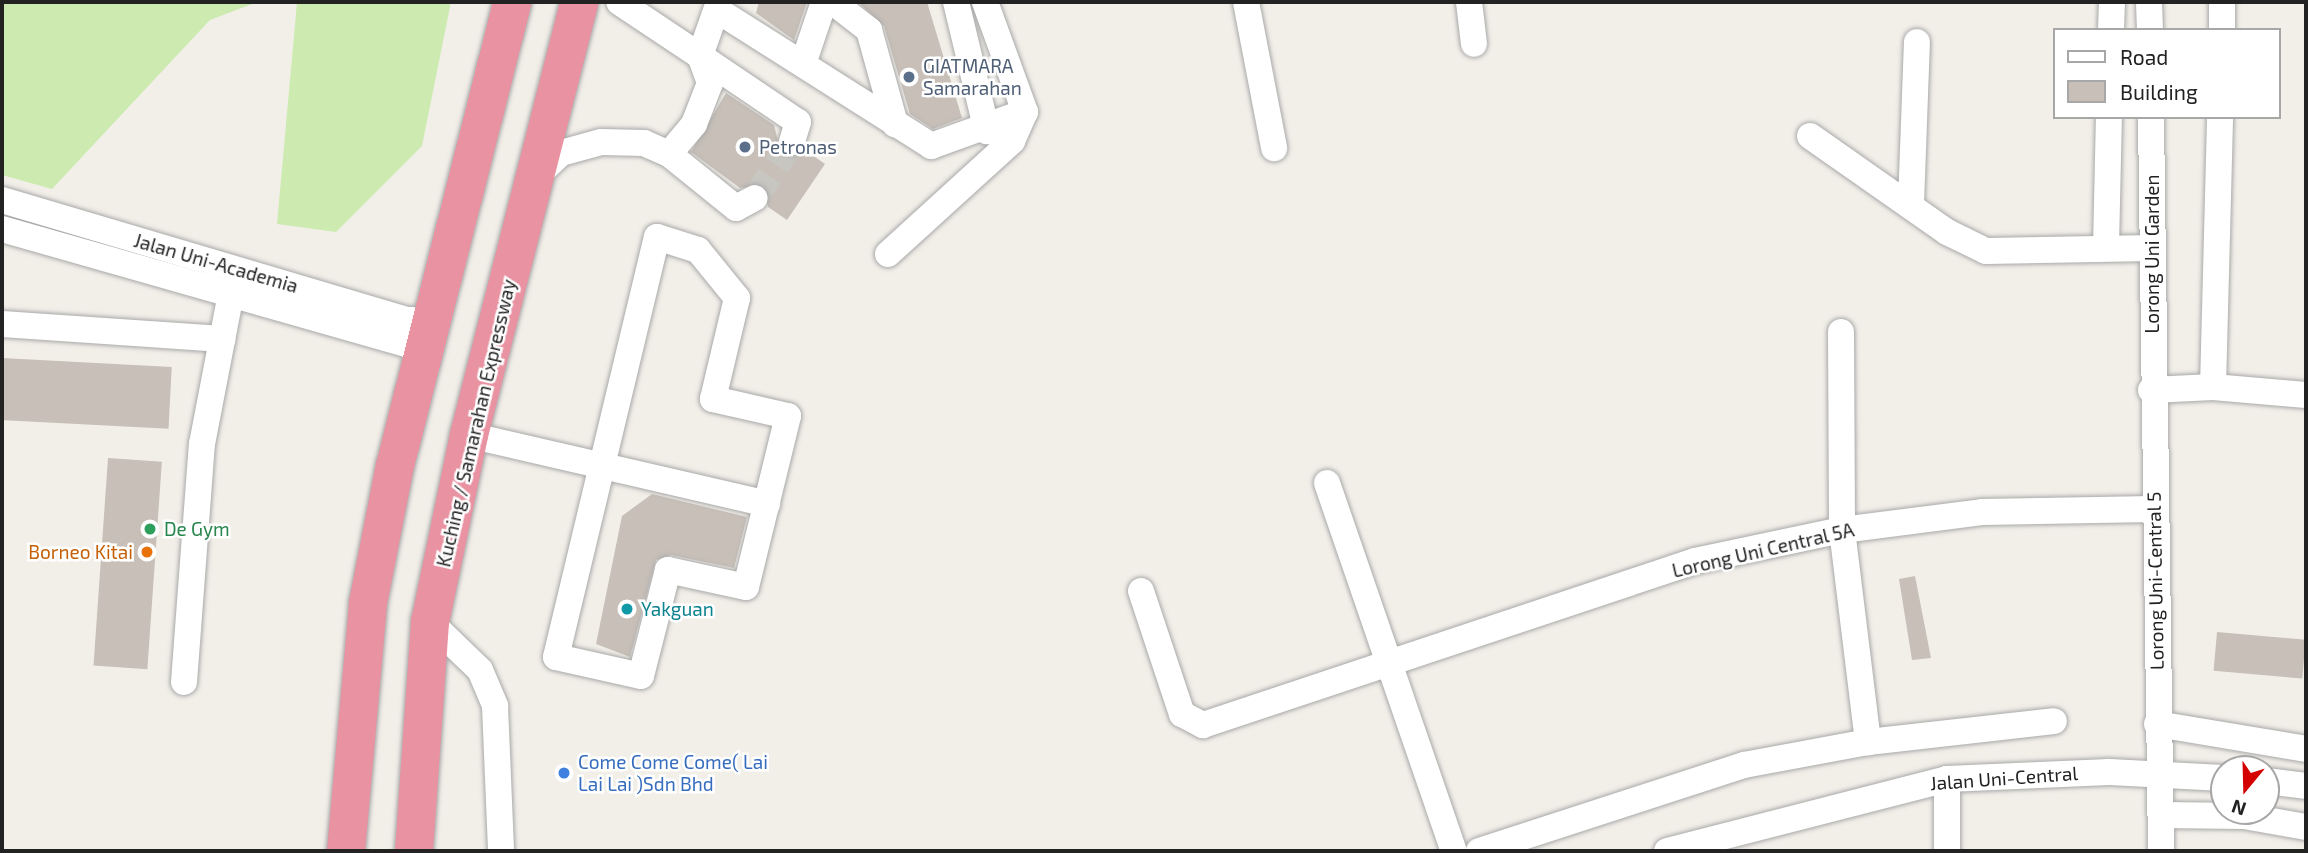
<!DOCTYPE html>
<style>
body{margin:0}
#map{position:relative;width:2308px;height:853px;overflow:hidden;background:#f2efe9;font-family:"Exo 2",sans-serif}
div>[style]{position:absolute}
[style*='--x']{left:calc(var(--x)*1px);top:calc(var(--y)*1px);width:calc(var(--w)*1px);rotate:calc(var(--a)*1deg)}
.grass>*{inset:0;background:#cdebb0}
.building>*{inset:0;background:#c7bfb8;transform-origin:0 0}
.minor-tunnel>*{height:26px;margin-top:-13px;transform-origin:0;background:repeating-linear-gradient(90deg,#c8c6c1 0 26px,transparent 0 39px)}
.roads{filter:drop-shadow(0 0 2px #a9a9a9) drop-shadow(0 0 2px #a9a9a9)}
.minor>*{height:26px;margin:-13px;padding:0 13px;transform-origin:13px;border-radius:13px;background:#fff}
.highway>*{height:38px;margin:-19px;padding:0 19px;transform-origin:19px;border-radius:19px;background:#e892a2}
.dots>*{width:19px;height:19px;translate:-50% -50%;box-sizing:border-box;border:4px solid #fff;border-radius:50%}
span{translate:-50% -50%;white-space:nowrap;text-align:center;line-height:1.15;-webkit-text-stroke:5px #fff;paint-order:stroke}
.service-label{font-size:19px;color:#4e5e75}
.left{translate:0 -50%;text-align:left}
.street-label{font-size:19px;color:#222}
.leisure-label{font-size:19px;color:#27864d}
.food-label{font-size:19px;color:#c56008}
.right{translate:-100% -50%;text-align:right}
.culture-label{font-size:19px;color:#0d838f}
.shop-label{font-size:19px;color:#366cbe}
.frame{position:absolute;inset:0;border:4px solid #222;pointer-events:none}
.legend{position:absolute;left:2053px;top:28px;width:228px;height:91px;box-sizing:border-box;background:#fff;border:2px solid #a7a7a7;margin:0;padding:9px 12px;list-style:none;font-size:21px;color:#222}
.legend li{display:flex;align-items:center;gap:14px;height:35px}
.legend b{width:35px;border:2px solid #a7a7a7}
.north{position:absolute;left:2210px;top:755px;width:70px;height:70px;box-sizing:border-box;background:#fff;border:2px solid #a7a7a7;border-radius:50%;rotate:199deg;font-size:19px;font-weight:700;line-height:28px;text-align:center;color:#222}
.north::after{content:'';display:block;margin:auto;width:24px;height:32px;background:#d40000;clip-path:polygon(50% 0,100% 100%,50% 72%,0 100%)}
</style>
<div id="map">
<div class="grass">
<i style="clip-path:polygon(2px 2px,257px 2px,210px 20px,52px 189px,2px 175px)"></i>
<i style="clip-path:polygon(297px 2px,451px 2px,422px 146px,336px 232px,277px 224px)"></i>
</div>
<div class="building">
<i style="clip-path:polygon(759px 2px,807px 2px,794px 40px,756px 13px)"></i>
<i style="clip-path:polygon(858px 2px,927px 2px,962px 118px,933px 129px,910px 114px,884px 26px)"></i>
<i style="clip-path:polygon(726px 93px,774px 125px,781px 153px,795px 157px,805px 150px,825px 164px,787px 220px,768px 207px,764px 185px,740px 188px,691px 152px)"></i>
<i style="left:2px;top:358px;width:170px;height:62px;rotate:3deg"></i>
<i style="left:108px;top:458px;width:54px;height:208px;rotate:4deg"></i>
<i style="clip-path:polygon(652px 494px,747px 517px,734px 568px,671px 555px,656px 560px,630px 657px,596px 644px,622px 516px)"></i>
<i style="clip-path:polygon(1915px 576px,1931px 658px,1912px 660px,1899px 579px)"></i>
<i style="left:2217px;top:632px;width:89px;height:39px;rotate:5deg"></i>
</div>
<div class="minor-tunnel">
<i style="--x:755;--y:198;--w:67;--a:-56.5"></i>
</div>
<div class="roads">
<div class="minor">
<i style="--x:719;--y:2;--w:57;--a:109.4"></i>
<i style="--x:700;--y:56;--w:118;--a:34"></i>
<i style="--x:798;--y:122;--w:21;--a:107"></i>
<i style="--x:833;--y:2;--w:46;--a:37.9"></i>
<i style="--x:869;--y:30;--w:98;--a:74.5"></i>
<i style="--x:956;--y:2;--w:133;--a:76.5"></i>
<i style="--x:985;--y:2;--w:117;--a:70"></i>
<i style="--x:1246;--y:2;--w:149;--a:79.1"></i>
<i style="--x:1469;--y:2;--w:42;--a:83.2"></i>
<i style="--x:2149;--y:2;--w:28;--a:88"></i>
<i style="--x:717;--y:10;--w:254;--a:32.4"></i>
<i style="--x:931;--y:146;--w:100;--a:-19.9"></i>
<i style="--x:2111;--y:30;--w:28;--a:-88"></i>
<i style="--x:2222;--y:30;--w:28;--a:-90"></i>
<i style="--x:803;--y:64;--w:65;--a:-71.3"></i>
<i style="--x:2151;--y:117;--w:734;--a:89.22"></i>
<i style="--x:1810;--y:136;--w:167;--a:35"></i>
<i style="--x:1947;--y:232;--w:43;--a:26"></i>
<i style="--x:1986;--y:251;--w:167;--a:-1"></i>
<i style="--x:669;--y:154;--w:86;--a:38.9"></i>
<i style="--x:736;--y:208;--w:21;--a:-28"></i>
<i style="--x:537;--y:176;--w:33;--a:-44"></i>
<i style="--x:561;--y:153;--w:41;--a:-15.4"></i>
<i style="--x:601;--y:142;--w:43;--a:1.3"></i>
<i style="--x:644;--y:143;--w:27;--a:24"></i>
<i style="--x:669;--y:154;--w:39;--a:-50"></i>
<i style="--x:694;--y:124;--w:44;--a:-68.7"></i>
<i style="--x:710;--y:83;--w:29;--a:-110"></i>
<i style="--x:700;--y:56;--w:97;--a:-146.3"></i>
<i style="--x:2;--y:200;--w:423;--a:16.5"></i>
<i style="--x:408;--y:320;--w:24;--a:0"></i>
<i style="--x:1911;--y:204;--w:162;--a:-87.9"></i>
<i style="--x:2;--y:229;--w:421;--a:15.9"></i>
<i style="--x:407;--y:344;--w:20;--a:33"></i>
<i style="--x:657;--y:237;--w:43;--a:17.6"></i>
<i style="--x:698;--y:250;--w:62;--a:50.9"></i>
<i style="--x:737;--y:298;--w:104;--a:103.4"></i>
<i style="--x:713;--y:399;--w:77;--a:12.8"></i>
<i style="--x:788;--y:416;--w:176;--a:103.8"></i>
<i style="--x:746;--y:587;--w:80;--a:-167.7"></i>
<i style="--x:668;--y:570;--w:109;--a:104.3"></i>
<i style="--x:641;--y:676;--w:87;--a:-167.4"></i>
<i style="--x:556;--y:657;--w:432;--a:-76.5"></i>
<i style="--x:2106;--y:246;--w:129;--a:-88.7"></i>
<i style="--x:888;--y:254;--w:168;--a:-42.3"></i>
<i style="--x:1012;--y:141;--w:32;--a:-66"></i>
<i style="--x:2;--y:324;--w:221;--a:3.9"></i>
<i style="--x:1841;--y:332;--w:198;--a:89.7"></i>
<i style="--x:1842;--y:530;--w:214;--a:83"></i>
<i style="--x:2213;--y:387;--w:270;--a:-88.5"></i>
<i style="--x:2151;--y:390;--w:62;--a:-2.8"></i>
<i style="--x:2213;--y:387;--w:93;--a:4.9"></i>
<i style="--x:469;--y:435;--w:306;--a:13"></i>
<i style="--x:1327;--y:483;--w:389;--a:71"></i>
<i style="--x:1141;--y:591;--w:130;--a:71.6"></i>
<i style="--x:1182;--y:714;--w:24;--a:28"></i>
<i style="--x:1203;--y:725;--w:519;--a:-18.43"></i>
<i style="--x:1695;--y:561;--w:150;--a:-11.9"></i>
<i style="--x:1842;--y:530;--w:141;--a:-7.3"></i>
<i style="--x:1982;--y:512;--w:171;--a:-1"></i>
<i style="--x:430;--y:622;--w:69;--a:43.8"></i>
<i style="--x:480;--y:670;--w:39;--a:67"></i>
<i style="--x:495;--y:706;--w:145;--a:87.6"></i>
<i style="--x:184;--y:682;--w:239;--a:-85.7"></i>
<i style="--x:202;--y:444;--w:154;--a:-79.1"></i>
<i style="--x:2157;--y:724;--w:151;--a:9.5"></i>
<i style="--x:2266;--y:781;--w:40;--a:7.1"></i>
<i style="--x:2161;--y:815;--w:83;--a:0.7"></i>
<i style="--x:2244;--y:816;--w:63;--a:10.1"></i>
<i style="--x:1479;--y:851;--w:279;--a:-18"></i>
<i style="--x:1744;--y:765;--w:126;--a:-10.5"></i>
<i style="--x:1868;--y:742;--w:187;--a:-6.4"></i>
<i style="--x:1667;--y:851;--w:289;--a:-14.4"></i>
<i style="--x:1947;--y:779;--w:162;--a:-2.5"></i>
<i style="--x:2109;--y:772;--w:115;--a:3"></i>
<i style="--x:1947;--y:851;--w:72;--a:-90"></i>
</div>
<div class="highway">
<i style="--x:346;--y:851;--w:249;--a:-84.9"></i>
<i style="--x:368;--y:603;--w:140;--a:-78.9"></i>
<i style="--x:395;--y:466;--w:479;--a:-75.8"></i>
<i style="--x:414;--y:851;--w:230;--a:-86"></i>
<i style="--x:430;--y:622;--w:191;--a:-78.2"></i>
<i style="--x:469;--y:435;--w:447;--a:-75.7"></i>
</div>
</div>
<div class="dots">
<i style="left:909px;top:77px;background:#5c6f8a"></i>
<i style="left:745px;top:147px;background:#5c6f8a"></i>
<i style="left:150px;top:529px;background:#2e9e5b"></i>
<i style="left:147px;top:552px;background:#e8710a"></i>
<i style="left:627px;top:609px;background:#0f9aa8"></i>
<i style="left:564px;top:773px;background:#3f7fe0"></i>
</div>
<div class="service-label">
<span class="left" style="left:923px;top:77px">GIATMARA<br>Samarahan</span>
<span class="left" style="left:759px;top:147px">Petronas</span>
</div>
<div class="street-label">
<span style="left:2152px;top:254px;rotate:-90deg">Lorong Uni Garden</span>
<span style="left:216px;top:263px;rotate:16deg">Jalan Uni-Academia</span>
<span style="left:476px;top:423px;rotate:-77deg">Kuching / Samarahan Expressway</span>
<span style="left:1763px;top:550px;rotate:-13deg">Lorong Uni Central 5A</span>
<span style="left:2155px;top:581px;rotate:-91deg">Lorong Uni-Central 5</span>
<span style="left:2004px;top:778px;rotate:-4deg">Jalan Uni-Central</span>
</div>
<div class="leisure-label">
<span class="left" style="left:164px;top:529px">De Gym</span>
</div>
<div class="food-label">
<span class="right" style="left:133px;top:552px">Borneo Kitai</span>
</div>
<div class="culture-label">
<span class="left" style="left:641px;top:609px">Yakguan</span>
</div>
<div class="shop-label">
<span class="left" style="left:578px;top:773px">Come Come Come( Lai<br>Lai Lai )Sdn Bhd</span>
</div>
<div class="frame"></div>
<ul class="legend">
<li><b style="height:9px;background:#fff"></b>Road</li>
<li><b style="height:19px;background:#c7bfb8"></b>Building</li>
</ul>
<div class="north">N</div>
</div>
